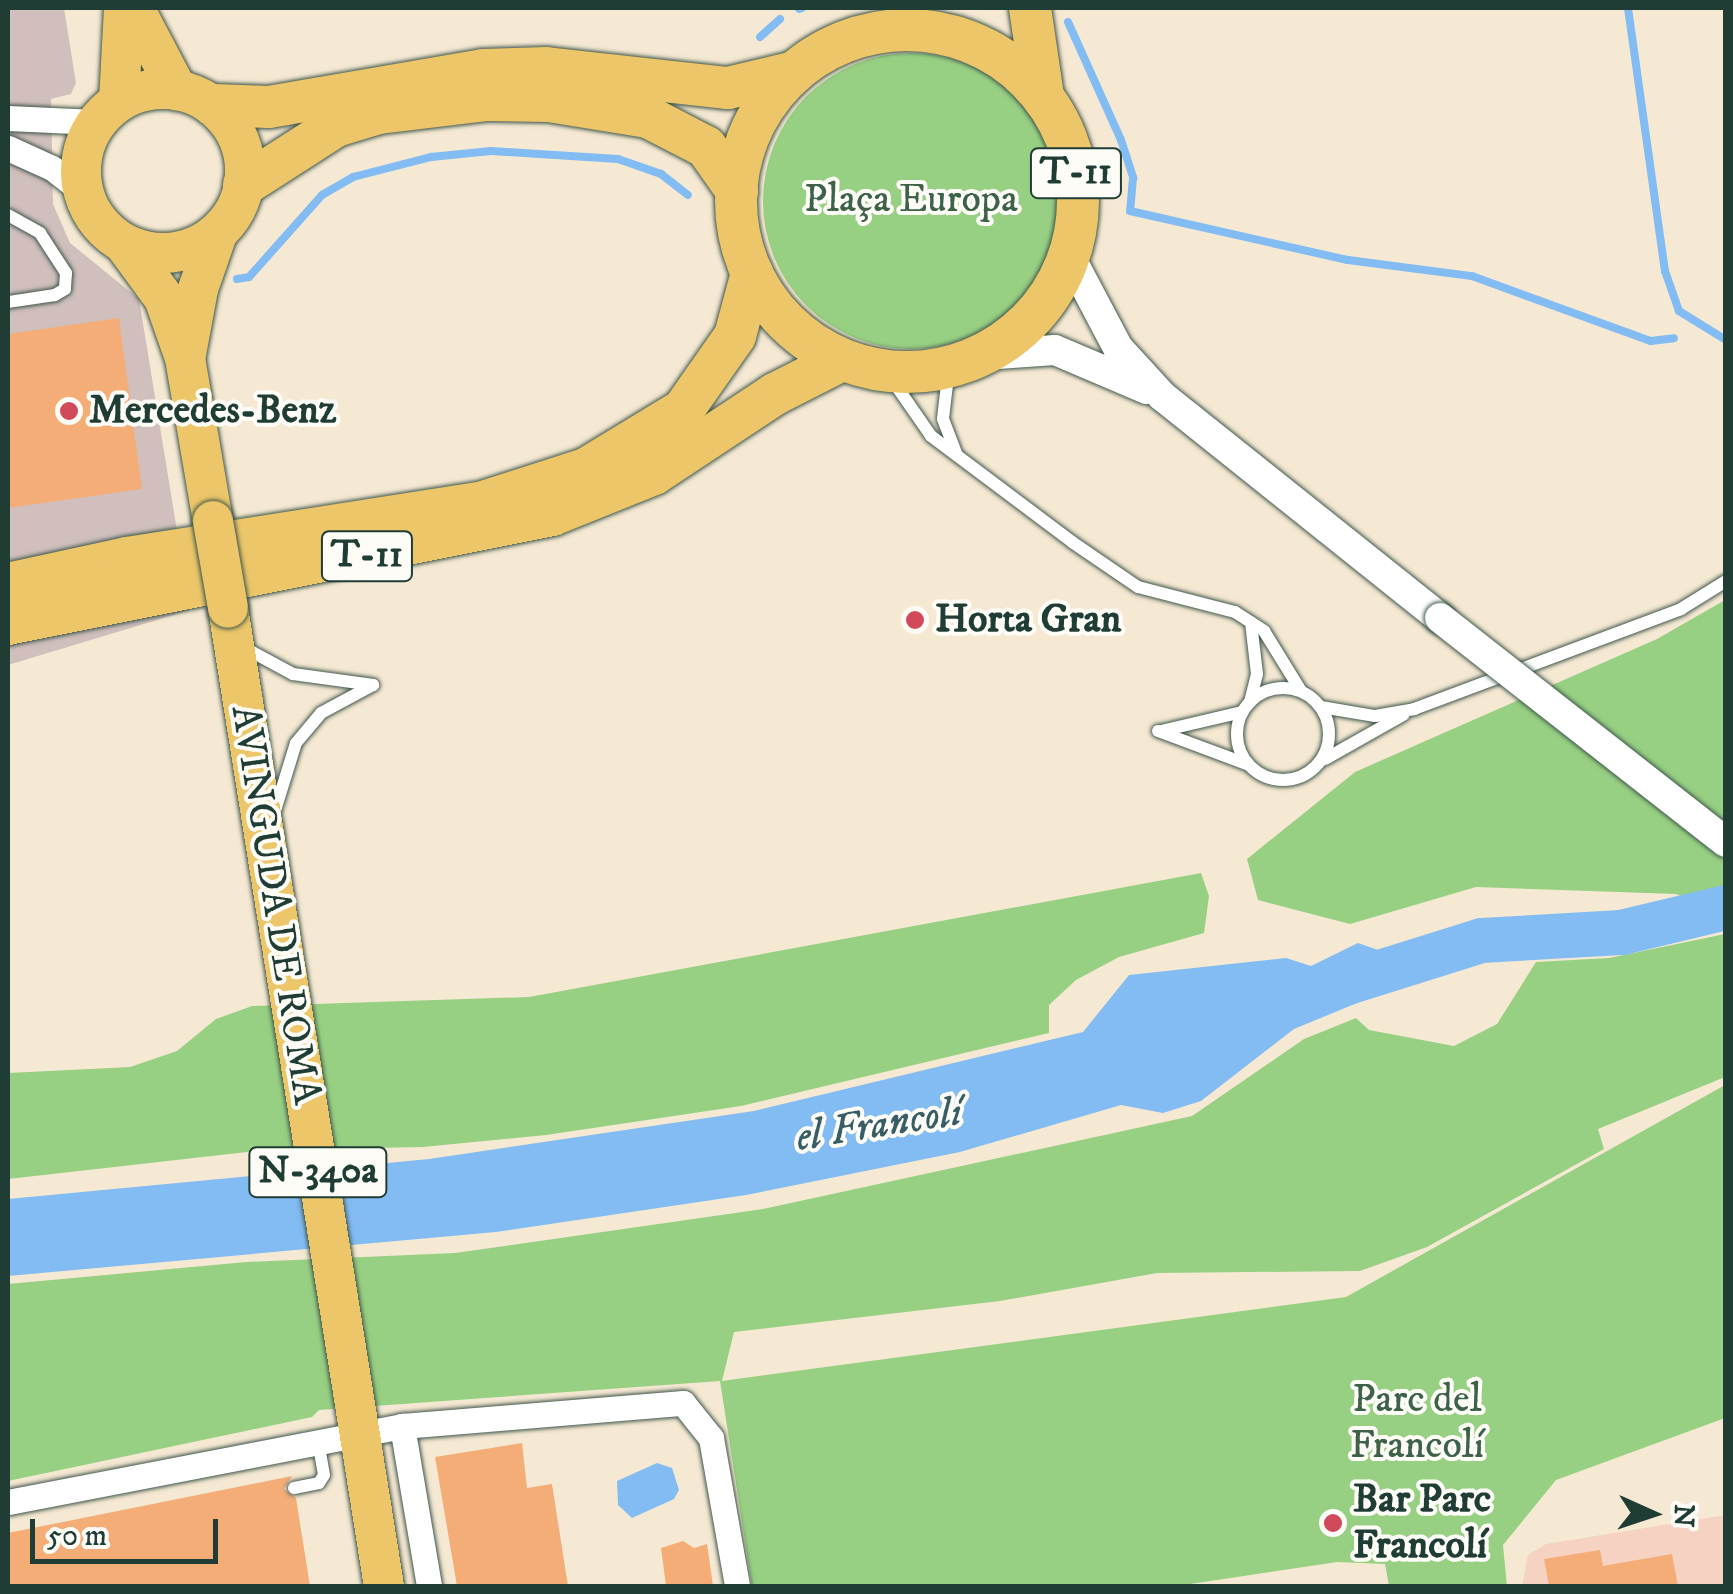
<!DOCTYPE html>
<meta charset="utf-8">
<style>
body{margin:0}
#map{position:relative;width:1733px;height:1594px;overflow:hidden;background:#f6e9d3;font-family:"IM FELL DW Pica",serif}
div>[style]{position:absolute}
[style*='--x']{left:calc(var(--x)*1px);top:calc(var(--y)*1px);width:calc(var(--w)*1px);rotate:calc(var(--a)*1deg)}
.built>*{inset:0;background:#f5d2c2}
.industrial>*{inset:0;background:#d1bfbd}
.green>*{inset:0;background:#98d083}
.round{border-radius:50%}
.water>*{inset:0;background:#82bcf3}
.stream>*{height:8px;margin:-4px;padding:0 4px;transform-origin:4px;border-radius:4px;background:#82bcf3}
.river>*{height:45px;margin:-22.5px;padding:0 22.5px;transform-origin:22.5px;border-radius:22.5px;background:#82bcf3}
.building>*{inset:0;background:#f4ad77}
.roads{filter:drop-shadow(0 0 2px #3f574c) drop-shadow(0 0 2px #3f574c)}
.service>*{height:12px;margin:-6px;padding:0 6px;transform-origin:6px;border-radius:6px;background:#fff}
.service>.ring{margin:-6px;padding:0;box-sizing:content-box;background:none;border:12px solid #fff;border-radius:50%}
.minor>*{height:25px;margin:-12.5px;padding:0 12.5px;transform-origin:12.5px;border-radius:12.5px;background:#fff}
.tertiary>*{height:30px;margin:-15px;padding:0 15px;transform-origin:15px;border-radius:15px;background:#fff}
.primary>*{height:40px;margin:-20px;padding:0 20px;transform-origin:20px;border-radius:20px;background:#ecc669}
.primary>.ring{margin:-20px;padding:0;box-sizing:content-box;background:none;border:40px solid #ecc669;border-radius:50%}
.trunk>*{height:42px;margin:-21px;padding:0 21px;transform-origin:21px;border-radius:21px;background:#ecc669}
.trunk>.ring{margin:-21px;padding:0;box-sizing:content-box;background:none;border:42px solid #ecc669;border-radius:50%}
.bridges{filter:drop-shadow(0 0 2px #3f574c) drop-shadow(0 0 2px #3f574c)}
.tertiary-bridge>*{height:30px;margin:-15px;padding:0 15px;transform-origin:15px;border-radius:15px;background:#fff}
.primary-bridge>*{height:40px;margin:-20px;padding:0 20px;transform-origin:20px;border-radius:20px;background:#ecc669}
.dots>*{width:28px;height:28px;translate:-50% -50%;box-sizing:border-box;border:5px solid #fdfcf7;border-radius:50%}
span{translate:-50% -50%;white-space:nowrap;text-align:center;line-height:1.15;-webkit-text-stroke:8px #fdfcf7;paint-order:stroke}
.shield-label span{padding:2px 8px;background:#fdfcf7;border:2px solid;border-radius:8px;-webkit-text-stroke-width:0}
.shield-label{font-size:38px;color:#1f3d34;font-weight:700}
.park-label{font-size:40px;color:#3d6248}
.poi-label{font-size:40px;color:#1f3d34;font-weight:700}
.left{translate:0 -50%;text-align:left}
.street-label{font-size:40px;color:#1f3d34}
.water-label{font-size:42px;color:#385d64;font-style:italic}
.frame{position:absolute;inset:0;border:10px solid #1f3d34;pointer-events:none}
.north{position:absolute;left:1603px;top:1464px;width:100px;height:100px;-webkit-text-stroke:8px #fdfcf7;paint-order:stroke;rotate:93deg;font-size:28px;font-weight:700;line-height:40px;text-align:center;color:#1f3d34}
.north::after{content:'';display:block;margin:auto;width:35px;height:45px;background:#1f3d34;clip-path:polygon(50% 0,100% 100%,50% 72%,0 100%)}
.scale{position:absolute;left:30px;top:1519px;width:188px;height:45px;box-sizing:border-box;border:5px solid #1f3d34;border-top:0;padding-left:12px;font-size:30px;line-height:35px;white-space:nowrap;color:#1f3d34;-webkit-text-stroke:8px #fdfcf7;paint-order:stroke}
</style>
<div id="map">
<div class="built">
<i style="clip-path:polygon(1725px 1515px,1725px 1586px,1522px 1586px,1528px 1555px,1546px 1544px)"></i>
</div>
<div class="industrial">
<i style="clip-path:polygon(8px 8px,64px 8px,76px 83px,71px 94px,51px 99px,53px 204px,70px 243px,139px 299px,190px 610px,8px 665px)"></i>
</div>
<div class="green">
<i class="round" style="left:763px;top:53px;width:296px;height:296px"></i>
<i style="clip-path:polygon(1725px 600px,1725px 912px,1676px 894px,1476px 887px,1350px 924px,1258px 900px,1247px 859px,1355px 772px,1657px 639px)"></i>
<i style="clip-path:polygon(1201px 873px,1209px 896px,1204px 933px,1119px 957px,1076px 980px,1049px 1005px,1049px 1033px,741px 1106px,546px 1135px,423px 1147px,266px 1150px,8px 1179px,8px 1073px,130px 1067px,177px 1051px,216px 1019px,252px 1006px,529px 997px)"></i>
<i style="clip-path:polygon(1725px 934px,1725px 1077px,1598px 1129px,1604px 1149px,1427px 1247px,1360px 1271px,1157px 1273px,1000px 1301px,734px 1332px,722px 1381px,1346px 1297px,1725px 1085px,1725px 1418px,1556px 1480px,1503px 1545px,1507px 1586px,1389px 1586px,1385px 1564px,1337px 1562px,1177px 1586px,752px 1586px,720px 1381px,319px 1410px,312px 1417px,8px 1481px,8px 1284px,246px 1262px,455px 1253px,763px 1209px,1192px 1116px,1304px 1039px,1356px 1018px,1369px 1030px,1454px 1046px,1497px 1024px,1536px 962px,1609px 958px)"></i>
</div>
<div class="water">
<i style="clip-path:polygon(1358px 943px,1378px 950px,1391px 989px,1294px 1029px,1201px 1101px,1163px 1113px,1121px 1105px,960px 1152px,746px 1195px,496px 1232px,8px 1276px,8px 1199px,429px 1159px,754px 1111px,1083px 1032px,1129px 975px,1286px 958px,1311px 966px)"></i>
<i style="clip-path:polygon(657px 1463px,672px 1468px,679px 1490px,674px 1499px,632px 1518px,618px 1505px,617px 1481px)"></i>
</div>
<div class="stream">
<i style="--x:1628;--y:8;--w:266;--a:82"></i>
<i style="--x:1665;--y:271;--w:42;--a:70.7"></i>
<i style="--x:1679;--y:311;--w:55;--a:31.7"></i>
<i style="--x:799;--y:9;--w:3;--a:-18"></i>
<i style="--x:1068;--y:22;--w:129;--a:65.8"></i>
<i style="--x:1121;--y:140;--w:40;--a:72"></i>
<i style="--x:1133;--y:178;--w:33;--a:95"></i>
<i style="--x:1130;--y:211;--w:223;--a:12.7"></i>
<i style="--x:1348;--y:260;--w:125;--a:7.4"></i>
<i style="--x:1472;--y:276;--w:190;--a:20"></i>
<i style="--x:1651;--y:341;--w:23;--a:-7"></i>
<i style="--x:760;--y:37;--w:27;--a:-42"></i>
<i style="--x:237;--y:279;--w:12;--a:-9"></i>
<i style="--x:249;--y:277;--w:110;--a:-48.3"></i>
<i style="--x:322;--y:195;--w:36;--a:-30"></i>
<i style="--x:353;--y:177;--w:81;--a:-14.4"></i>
<i style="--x:431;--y:157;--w:60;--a:-5.7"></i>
<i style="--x:491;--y:151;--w:127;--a:3.6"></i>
<i style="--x:618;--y:159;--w:46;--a:19.2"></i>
<i style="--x:661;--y:174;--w:34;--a:38"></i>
</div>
<div class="river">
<i style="--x:1328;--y:988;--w:160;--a:-17.4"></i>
<i style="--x:1481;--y:940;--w:140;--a:-3.3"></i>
<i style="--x:1621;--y:932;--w:108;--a:-13.4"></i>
</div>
<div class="building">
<i style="clip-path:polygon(119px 318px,142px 489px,8px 508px,8px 334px)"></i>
<i style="clip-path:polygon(522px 1443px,527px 1488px,552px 1484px,568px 1586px,457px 1586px,435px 1457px)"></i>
<i style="clip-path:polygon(292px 1476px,284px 1489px,296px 1498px,310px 1586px,8px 1586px,8px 1533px)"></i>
<i style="clip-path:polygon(683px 1541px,694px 1548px,707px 1544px,713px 1586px,666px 1586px,661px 1548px)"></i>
<i style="clip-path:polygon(1600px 1550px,1603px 1566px,1672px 1554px,1678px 1586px,1549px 1586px,1544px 1559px)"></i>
</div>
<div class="roads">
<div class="service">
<i style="--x:8;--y:215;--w:37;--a:29"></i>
<i style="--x:40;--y:233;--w:48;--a:57"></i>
<i style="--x:66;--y:273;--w:16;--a:94"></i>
<i style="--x:65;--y:289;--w:12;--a:149"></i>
<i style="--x:55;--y:295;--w:48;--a:171.5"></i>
<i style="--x:949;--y:367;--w:52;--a:96.6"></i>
<i style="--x:943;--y:419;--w:39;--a:69"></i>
<i style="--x:886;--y:371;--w:79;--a:55.3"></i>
<i style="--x:931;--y:436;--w:176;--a:36.9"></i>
<i style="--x:1072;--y:542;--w:80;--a:34.3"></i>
<i style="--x:1138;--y:587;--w:100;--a:14.5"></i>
<i style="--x:1235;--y:612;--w:35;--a:33"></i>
<i style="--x:1264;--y:631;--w:70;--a:58.3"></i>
<i style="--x:243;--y:647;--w:57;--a:28.4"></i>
<i style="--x:293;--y:674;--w:81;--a:7.8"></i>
<i class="ring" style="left:1237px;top:688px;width:80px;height:80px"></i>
<i style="--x:1250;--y:702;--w:29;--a:-76"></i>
<i style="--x:1257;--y:674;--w:52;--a:-96.6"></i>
<i style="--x:1321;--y:707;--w:55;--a:9.5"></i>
<i style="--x:1375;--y:716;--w:40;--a:-10"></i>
<i style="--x:1414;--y:709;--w:285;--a:-20.5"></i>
<i style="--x:1681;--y:609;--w:53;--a:-31.9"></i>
<i style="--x:1158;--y:731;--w:97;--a:20.5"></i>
<i style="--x:1161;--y:731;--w:83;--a:-13.2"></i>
<i style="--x:1325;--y:759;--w:90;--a:-29.4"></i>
<i style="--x:274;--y:814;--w:74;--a:-72.8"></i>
<i style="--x:296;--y:743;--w:39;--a:-50"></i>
<i style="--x:321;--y:713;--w:59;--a:-28.3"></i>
<i style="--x:294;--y:1488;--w:25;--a:-11"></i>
<i style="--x:319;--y:1483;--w:9;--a:-58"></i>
<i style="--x:324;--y:1475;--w:34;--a:-100"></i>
</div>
<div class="minor">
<i style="--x:8;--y:118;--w:88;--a:2.6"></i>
<i style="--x:8;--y:148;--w:48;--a:24.4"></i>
<i style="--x:52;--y:168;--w:39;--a:38"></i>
<i style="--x:402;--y:1426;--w:162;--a:80.4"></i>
<i style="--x:8;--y:1502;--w:401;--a:-10.9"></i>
<i style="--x:402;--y:1426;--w:282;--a:-4.7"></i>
<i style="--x:683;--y:1403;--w:45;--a:51.3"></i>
<i style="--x:711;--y:1438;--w:150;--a:80"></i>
</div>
<div class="tertiary">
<i style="--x:1070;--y:257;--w:103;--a:62.2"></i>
<i style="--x:1118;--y:348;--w:65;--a:47.5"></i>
<i style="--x:1162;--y:396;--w:356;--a:38.6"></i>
<i style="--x:983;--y:355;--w:72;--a:-4"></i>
<i style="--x:1055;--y:350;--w:100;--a:23"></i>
</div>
<div class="primary">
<i style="--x:134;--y:8;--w:93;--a:62.3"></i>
<i class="ring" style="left:81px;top:89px;width:124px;height:124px"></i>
<i style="--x:119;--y:101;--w:93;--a:-86.9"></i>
<i style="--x:125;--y:245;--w:66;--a:53.7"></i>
<i style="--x:164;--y:298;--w:64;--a:70.7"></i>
<i style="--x:185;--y:358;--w:165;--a:80.3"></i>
<i style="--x:186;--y:354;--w:66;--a:-79.5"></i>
<i style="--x:198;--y:289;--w:58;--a:-70.9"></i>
<i style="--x:228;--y:608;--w:990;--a:80.94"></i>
</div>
<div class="trunk">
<i style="--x:1030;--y:8;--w:89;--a:81.6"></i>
<i class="ring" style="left:736px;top:30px;width:300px;height:300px"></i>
<i style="--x:213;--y:105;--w:56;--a:2"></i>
<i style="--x:269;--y:107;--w:218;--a:-9.8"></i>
<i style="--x:484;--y:70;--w:62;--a:-1.8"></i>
<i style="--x:546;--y:68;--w:183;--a:6.3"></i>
<i style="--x:728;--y:88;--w:69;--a:-13.4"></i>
<i style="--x:244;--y:185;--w:109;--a:-32.7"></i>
<i style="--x:336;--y:126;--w:45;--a:-16.8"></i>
<i style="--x:379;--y:113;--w:109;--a:-6.9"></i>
<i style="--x:487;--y:100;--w:62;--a:0.9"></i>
<i style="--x:549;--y:101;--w:100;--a:9.2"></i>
<i style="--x:648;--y:117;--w:65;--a:27.3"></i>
<i style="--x:706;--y:147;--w:54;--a:54.8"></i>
<i style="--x:8;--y:584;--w:122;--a:-12.3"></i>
<i style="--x:127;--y:558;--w:357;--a:-8.9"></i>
<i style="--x:480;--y:503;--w:111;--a:-17.8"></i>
<i style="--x:586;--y:469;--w:114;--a:-31.3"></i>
<i style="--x:683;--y:410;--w:90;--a:-54.9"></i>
<i style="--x:735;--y:336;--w:65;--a:-74.9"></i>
<i style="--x:8;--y:624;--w:555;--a:-11.33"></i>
<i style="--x:552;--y:515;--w:110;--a:-21.9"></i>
<i style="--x:654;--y:474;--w:145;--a:-33.5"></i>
<i style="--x:775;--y:394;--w:75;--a:-26.9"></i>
</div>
</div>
<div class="bridges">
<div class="tertiary-bridge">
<i style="--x:1440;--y:618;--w:363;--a:38.1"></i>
</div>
<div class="primary-bridge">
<i style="--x:213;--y:521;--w:88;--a:80.2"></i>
</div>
</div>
<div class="dots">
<i style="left:69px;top:411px;background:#d1495b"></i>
<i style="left:915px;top:620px;background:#d1495b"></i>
<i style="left:1333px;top:1523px;background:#d1495b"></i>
</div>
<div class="shield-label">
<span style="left:1076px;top:173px">T-11</span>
<span style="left:367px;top:556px">T-11</span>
<span style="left:318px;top:1172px">N-340a</span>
</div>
<div class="park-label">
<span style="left:911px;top:200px">Plaça Europa</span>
<span style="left:1417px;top:1423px">Parc del<br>Francolí</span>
</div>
<div class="poi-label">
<span class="left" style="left:89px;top:411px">Mercedes-Benz</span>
<span class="left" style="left:935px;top:620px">Horta Gran</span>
<span class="left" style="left:1353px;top:1523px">Bar Parc<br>Francolí</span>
</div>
<div class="street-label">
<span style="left:275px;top:905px;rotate:81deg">AVINGUDA DE ROMA</span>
</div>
<div class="water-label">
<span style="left:879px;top:1125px;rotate:-9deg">el Francolí</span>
</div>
<div class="frame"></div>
<div class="north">N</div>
<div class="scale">50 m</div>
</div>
